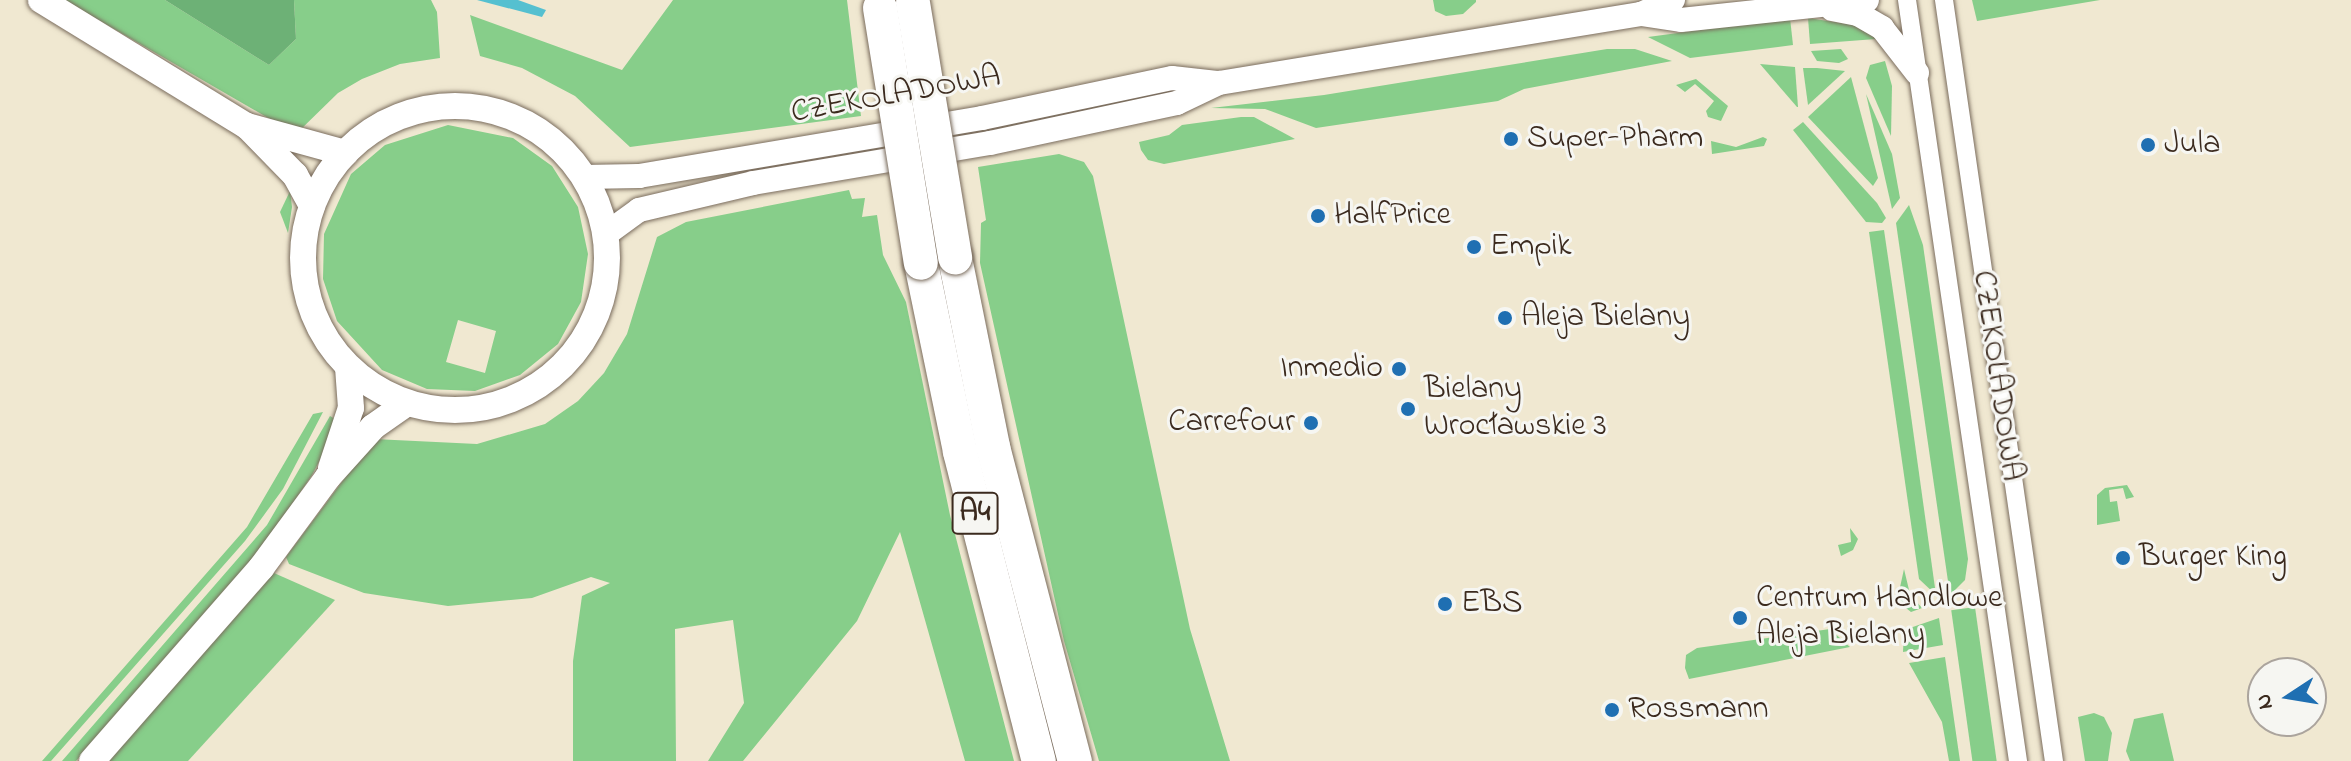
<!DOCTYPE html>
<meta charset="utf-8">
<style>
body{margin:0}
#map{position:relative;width:2351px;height:761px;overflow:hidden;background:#f0e8d1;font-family:"Indie Flower",sans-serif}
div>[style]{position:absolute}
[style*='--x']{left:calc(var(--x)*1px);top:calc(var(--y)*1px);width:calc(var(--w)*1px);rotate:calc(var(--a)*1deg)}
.green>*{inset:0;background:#87ce8a;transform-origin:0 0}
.forest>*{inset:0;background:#6db176}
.water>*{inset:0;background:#55c0d0}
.roads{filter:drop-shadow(0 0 2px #7a6c5d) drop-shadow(0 0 2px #7a6c5d)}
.minor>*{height:18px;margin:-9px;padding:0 9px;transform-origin:9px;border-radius:9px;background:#fff}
.tertiary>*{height:24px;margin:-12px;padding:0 12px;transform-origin:12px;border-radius:12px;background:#fff}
.secondary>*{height:26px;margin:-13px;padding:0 13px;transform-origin:13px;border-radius:13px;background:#fff}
.secondary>.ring{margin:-13px;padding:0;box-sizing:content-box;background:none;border:26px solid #fff;border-radius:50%}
.motorway>*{height:34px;margin:-17px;padding:0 17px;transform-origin:17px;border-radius:17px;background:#fff}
.bridges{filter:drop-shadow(0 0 2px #7a6c5d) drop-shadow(0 0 2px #7a6c5d)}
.motorway-bridge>*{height:34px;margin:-17px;padding:0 17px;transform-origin:17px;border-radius:17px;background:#fff}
.dots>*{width:22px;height:22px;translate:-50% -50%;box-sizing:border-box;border:4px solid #f6f6f2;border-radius:50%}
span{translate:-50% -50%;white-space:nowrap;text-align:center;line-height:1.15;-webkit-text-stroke:6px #f6f6f2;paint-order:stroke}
.shield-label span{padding:2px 6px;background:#f6f6f2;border:2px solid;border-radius:6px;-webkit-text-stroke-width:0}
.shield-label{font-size:30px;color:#3b2a1e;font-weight:700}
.street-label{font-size:32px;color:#3b2a1e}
.poi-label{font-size:32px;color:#3b2a1e}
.left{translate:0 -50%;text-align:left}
.right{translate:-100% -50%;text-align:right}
.north{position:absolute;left:2247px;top:657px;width:80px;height:80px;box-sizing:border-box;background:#f6f6f2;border:2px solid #aba49d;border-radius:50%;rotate:258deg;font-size:22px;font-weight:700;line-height:32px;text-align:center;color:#3b2a1e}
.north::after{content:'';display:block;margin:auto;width:28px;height:36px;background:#1f6fb2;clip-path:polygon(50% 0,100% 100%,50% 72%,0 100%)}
</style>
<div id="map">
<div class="green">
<i style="clip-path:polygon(64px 0,165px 0,269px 65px,296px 39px,294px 0,431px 0,437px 12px,440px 58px,400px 64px,362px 79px,338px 93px,296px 134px)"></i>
<i style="clip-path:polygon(673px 0,847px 0,861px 116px,630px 147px,575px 96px,522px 68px,480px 56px,470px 15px,622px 70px)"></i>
<i style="clip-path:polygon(1433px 0,1476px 0,1476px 2px,1463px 14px,1446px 16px,1435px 11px)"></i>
<i style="clip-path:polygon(1972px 0,2100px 0,1977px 21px)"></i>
<i style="clip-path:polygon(1790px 18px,1793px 45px,1690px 58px,1648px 37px)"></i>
<i style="clip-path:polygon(1808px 18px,1861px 26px,1876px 39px,1810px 44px)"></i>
<i style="clip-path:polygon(1607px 49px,1635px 49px,1672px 61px,1524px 89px,1498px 101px,1316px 128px,1265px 109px,1211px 108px,1324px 95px)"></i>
<i style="clip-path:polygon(1841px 49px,1848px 59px,1839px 63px,1817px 61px,1811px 51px)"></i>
<i style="clip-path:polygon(1885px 61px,1892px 86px,1891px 136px,1866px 78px,1870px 65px)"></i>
<i style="clip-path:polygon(1760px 64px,1795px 67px,1798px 107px,1797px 107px)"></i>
<i style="clip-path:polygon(1803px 68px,1817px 68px,1845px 71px,1808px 105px)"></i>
<i style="clip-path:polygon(1851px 77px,1878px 178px,1873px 186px,1808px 117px)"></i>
<i style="clip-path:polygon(1696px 79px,1728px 106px,1721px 121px,1708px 117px,1706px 111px,1714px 101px,1695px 84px,1685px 92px,1676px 85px)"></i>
<i style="clip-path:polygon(1866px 94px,1892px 154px,1900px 198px,1892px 209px)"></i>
<i style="clip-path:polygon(1241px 117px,1254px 117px,1295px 139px,1164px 164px,1148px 160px,1141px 150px,1139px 142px,1169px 135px,1182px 125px)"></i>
<i style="clip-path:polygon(1803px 122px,1877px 203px,1886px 218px,1882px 223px,1866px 222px,1793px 130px)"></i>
<i style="clip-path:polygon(evenodd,448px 125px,513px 138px,552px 166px,578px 207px,588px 254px,581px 302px,558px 344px,520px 375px,475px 391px,427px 389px,382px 370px,337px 321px,323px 279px,324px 234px,351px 174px,385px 145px,448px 125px,458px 320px,496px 331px,485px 373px,446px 362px,458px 320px)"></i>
<i style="clip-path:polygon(1763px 137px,1767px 139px,1764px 146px,1712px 154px,1711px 141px,1736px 147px)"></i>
<i style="clip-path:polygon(1059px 154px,1084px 162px,1093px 176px,1190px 629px,1230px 761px,1099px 761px,1064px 641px,980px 263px,981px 223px,986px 220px,978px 167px)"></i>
<i style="clip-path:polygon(849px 190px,852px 199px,865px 198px,862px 217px,877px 215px,883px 255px,906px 302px,950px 515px,1014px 761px,965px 761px,900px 532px,857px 621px,743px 761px,708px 761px,744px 703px,733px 620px,675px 629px,676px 761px,573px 761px,573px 661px,582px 596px,610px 583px,591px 577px,532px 598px,448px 606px,364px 593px,289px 564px,286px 557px,374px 439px,477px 444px,545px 424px,578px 401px,604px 373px,627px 334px,657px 237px,686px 222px)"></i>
<i style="clip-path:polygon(290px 191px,292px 207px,288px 233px,280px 212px)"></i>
<i style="clip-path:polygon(1909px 205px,1923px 245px,1968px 559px,1965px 580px,1950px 595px,1896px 223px)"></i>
<i style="clip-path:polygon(1884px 230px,1907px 387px,1936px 595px,1919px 579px,1869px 232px)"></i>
<i style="clip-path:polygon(323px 412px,283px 489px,245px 541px,51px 761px,42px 761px,247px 527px,313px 414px)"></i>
<i style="clip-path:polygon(330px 416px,340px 422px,312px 475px,256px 557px,76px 761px,62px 761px,267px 525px)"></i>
<i style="clip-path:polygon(2127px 485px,2134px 497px,2126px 499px,2123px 488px,2109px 490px,2110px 502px,2117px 501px,2120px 521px,2097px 525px,2097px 495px,2105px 488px)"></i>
<i style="clip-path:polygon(1850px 528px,1858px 539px,1853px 550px,1841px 556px,1838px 545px,1851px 542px)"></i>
<i style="clip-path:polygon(1904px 569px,1910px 594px,1922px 608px,1911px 612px,1897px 601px)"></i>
<i style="clip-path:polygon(274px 573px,335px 600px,188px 761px,108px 761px)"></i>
<i style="left:1975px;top:607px;width:156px;height:24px;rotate:82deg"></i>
<i style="clip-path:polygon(1939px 618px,1943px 645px,1903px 652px,1904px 630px)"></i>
<i style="clip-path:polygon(1830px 629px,1850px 647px,1689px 679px,1685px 668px,1686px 655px,1697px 648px)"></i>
<i style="clip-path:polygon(1945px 657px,1960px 761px,1949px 761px,1942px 722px,1909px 663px)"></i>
<i style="clip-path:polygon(2094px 713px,2104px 717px,2112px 733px,2108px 761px,2085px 761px,2078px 717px)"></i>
<i style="clip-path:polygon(2163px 713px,2174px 761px,2130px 761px,2126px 751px,2134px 719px)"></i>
</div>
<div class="forest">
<i style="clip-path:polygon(165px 0,294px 0,296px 39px,269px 65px)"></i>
</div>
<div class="water">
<i style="clip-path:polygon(477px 0,518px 0,546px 10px,542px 17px)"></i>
</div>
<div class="roads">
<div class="minor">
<i style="--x:1907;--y:0;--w:769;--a:81.7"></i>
<i style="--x:1944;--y:0;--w:769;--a:81.78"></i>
</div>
<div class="tertiary">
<i style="--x:1832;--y:9;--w:26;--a:11"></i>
<i style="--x:1858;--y:14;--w:28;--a:30"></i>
<i style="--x:1882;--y:28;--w:57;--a:52.1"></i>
<i style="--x:1641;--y:14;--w:40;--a:8.5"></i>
<i style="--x:1681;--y:20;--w:187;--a:-6.1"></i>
<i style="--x:584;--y:177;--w:55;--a:-1"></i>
<i style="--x:639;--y:176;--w:348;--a:-9.6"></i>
<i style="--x:982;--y:118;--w:194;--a:-11.9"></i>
<i style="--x:1172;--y:78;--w:45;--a:6.3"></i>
<i style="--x:606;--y:234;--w:41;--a:-36"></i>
<i style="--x:639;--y:210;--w:117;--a:-13.3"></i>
<i style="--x:753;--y:183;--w:240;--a:-9.6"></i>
<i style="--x:990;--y:143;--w:191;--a:-12.1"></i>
<i style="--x:1177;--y:103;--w:47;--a:-25.5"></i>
<i style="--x:1219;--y:83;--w:428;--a:-9.3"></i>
<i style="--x:1641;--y:14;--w:35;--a:-24"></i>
</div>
<div class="secondary">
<i style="--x:41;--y:0;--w:241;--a:31.5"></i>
<i style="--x:247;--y:126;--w:102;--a:15.4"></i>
<i class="ring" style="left:303px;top:106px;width:278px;height:278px"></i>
<i style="--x:247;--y:126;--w:69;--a:45.6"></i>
<i style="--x:295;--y:175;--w:35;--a:61"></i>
<i style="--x:331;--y:468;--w:63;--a:-71.6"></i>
<i style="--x:351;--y:408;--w:41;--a:-94.2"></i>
<i style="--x:92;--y:761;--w:257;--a:-48.8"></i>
<i style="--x:261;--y:568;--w:113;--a:-53.6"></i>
<i style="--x:328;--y:477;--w:67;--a:-48"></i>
<i style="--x:373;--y:427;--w:42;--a:-35.2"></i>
</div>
<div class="motorway">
<i style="--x:955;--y:258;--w:193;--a:78.6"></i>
<i style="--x:993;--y:447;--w:325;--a:75.4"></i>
<i style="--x:921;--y:263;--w:193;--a:78.3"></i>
<i style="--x:960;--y:452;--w:319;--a:75.7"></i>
</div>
</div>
<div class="bridges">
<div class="motorway-bridge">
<i style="--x:913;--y:3;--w:258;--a:80.6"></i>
<i style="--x:880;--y:8;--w:258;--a:80.9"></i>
</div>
</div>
<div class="dots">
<i style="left:1511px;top:139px;background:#1f6fb2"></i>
<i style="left:2148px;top:145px;background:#1f6fb2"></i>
<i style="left:1318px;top:216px;background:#1f6fb2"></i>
<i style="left:1474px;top:247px;background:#1f6fb2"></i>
<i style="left:1505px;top:318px;background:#1f6fb2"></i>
<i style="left:1399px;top:369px;background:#1f6fb2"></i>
<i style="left:1408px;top:409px;background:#1f6fb2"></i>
<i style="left:1311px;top:423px;background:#1f6fb2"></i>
<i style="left:2123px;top:558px;background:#1f6fb2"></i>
<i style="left:1445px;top:604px;background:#1f6fb2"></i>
<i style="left:1740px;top:618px;background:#1f6fb2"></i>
<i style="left:1612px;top:710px;background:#1f6fb2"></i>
</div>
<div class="shield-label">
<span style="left:975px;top:513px">A4</span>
</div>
<div class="street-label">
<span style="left:896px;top:96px;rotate:-10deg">CZEKOLADOWA</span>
<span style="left:1996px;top:376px;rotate:82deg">CZEKOLADOWA</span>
</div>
<div class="poi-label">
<span class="left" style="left:1527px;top:139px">Super-Pharm</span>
<span class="left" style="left:2164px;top:145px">Jula</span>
<span class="left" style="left:1334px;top:216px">HalfPrice</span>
<span class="left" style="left:1490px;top:247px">Empik</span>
<span class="left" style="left:1521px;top:318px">Aleja Bielany</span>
<span class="right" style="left:1383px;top:369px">Inmedio</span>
<span class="left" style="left:1424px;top:409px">Bielany<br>Wrocławskie 3</span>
<span class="right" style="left:1295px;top:423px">Carrefour</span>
<span class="left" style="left:2139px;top:558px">Burger King</span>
<span class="left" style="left:1756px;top:618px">Centrum Handlowe<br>Aleja Bielany</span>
<span class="left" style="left:1461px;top:604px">EBS</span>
<span class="left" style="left:1628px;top:710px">Rossmann</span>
</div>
<div class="north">N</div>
</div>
